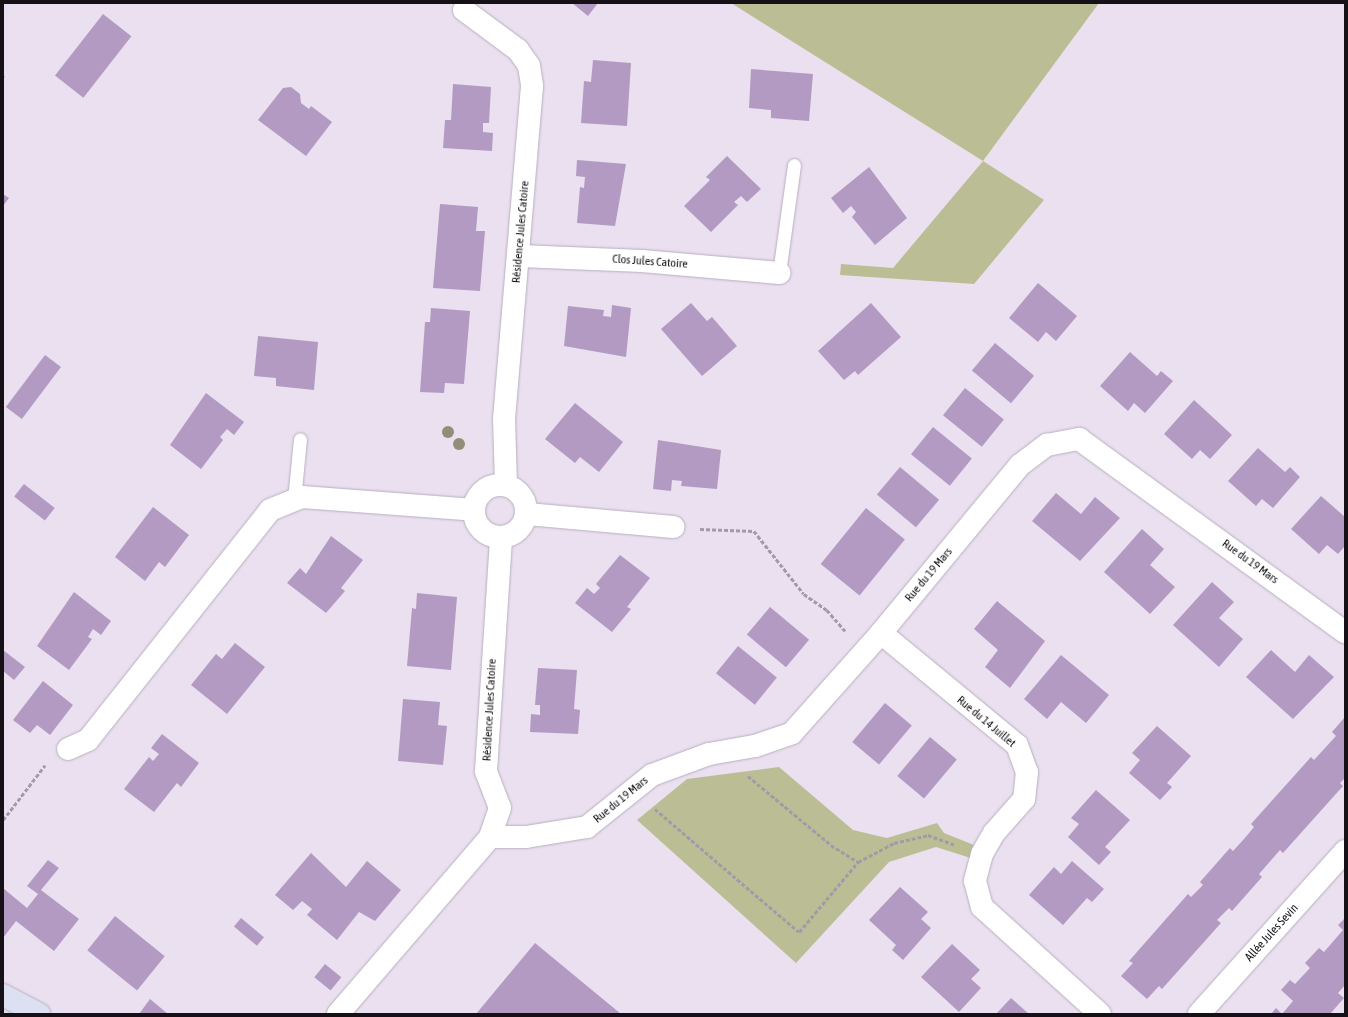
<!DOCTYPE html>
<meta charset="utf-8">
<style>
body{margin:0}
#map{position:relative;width:1348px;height:1017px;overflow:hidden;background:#eae0f0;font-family:"Asap Condensed",sans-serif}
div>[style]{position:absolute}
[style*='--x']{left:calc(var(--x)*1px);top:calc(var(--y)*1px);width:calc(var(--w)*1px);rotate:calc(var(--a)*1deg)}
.green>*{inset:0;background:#bbbe95}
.building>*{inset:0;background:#b39ac3;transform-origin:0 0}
.path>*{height:2.5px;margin-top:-1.25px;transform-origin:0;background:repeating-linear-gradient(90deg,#a29ba7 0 4px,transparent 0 6px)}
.roads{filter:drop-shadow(0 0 1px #b8aebe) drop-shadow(0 0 1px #b8aebe)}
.lane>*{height:13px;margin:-6.5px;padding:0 6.5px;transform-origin:6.5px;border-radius:6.5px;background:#fff}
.street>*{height:22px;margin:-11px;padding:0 11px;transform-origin:11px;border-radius:11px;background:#fff}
.street>.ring{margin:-11px;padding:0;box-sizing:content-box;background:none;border:22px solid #fff;border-radius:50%}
.secondary>*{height:22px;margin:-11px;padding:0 11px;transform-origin:11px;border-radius:11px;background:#dde0f3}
.trees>*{width:12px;height:12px;margin:-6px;border-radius:50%;background:#918e77}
span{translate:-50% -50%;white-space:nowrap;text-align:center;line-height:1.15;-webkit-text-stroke:4px #fff;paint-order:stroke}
.street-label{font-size:12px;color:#151117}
.frame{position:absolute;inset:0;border:4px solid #151117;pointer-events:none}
</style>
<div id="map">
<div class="green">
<i style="clip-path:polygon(731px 3px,1099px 3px,983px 161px,1044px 200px,974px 284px,840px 275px,841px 264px,893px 268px,983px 161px)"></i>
<i style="clip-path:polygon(779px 767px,853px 830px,887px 838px,937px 823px,944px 833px,984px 849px,980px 861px,936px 847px,889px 862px,796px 963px,637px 820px,687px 779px)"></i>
</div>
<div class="building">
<i style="clip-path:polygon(572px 3px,598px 3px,588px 16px)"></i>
<i style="left:103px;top:14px;width:36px;height:78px;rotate:38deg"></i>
<i style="clip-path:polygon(593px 60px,631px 63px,627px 126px,581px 123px,584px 81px,591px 82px)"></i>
<i style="clip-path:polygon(751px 69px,813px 74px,809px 121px,771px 118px,771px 110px,749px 108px)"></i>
<i style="clip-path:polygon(453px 84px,491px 87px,489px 123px,483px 123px,483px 132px,493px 133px,492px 151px,443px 148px,445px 120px,451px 120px)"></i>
<i style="clip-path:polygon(291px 87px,300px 94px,301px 103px,309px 109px,311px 106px,332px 122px,306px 156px,258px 120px,283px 88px)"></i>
<i style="clip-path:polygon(727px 156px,761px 189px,747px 202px,741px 196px,734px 202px,738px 205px,711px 232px,684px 206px,710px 180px,706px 177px)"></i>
<i style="clip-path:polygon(577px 160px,626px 164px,615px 226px,577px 223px,580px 187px,584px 188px,585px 177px,576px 176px)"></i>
<i style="clip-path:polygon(869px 167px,907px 218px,875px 245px,852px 217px,856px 212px,851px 206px,843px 213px,831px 198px)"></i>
<i style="clip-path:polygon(3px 194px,9px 198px,3px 206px)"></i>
<i style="clip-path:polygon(440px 204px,478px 207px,476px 231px,485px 231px,480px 291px,433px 288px)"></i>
<i style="clip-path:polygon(1038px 283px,1077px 316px,1056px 341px,1046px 332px,1038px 342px,1009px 318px)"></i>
<i style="clip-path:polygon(691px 303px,707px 321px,712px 317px,737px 346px,702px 376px,661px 329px)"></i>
<i style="clip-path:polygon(871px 303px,901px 337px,858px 375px,855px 371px,844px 380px,818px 351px)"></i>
<i style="clip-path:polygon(612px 305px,631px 308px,626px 357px,564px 346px,568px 306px,604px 310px,603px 316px,611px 317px)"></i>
<i style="clip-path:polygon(431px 308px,470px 311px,464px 384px,445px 383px,444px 393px,420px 392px,425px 322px,430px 322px)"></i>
<i style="clip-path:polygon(258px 336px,318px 342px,314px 390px,276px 386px,276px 378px,254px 376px)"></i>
<i style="left:995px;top:343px;width:51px;height:36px;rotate:40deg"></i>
<i style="clip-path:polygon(1130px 352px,1157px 376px,1161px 371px,1173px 381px,1145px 413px,1134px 403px,1128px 411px,1100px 386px)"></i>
<i style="left:45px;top:355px;width:20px;height:65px;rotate:37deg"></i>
<i style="left:965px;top:388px;width:50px;height:35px;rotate:39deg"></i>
<i style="clip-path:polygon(206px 393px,244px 422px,234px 435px,227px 429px,220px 437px,223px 440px,201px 469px,170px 445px)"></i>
<i style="clip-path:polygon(1194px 400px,1232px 435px,1210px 459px,1200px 450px,1192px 459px,1164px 434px)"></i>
<i style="clip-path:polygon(575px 403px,623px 442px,599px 472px,580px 457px,575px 463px,545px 439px)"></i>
<i style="left:933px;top:427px;width:50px;height:35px;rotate:39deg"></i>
<i style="clip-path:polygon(658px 440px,721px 450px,717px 489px,681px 486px,682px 481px,672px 480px,671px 491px,653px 489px)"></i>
<i style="clip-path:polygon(1258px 448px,1285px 472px,1290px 467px,1300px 477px,1273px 508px,1262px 499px,1256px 506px,1228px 481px)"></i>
<i style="left:900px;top:467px;width:51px;height:36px;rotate:40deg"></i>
<i style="left:24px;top:484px;width:39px;height:16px;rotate:38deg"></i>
<i style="clip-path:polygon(1056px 493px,1081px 514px,1095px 497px,1120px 518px,1080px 561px,1032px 521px)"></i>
<i style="clip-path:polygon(1321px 496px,1345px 517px,1345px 546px,1338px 554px,1327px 545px,1319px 554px,1291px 529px)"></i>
<i style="clip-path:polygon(153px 507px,189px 535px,165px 567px,159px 562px,145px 581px,115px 557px)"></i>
<i style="left:866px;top:508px;width:50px;height:72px;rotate:39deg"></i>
<i style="clip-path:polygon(1142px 529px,1164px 549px,1150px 565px,1175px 587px,1150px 614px,1104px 572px)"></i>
<i style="clip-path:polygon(331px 536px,363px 560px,341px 588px,345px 591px,326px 613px,287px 583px,300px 568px,306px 574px)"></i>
<i style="clip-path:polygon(620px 555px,650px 578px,627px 607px,631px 609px,612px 632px,575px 603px,587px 588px,594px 594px,600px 588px,596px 584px)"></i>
<i style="clip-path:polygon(1212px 582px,1234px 602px,1219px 618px,1243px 639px,1219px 667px,1173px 625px)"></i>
<i style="clip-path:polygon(74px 592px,111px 621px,101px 635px,93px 629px,88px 637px,92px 639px,69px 670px,37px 646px)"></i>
<i style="clip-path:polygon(417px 593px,457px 597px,451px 670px,407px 666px,412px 608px,416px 609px)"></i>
<i style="clip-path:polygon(997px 601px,1045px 641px,1010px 688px,985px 667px,998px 650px,974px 629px)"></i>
<i style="left:770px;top:607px;width:51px;height:36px;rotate:40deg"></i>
<i style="clip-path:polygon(235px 643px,265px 667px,227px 714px,191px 685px,216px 654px,222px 659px)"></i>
<i style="left:738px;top:646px;width:50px;height:35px;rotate:39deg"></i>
<i style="clip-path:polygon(3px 650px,25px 667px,14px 680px,3px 671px)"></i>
<i style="clip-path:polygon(1271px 650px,1295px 672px,1309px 655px,1334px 677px,1293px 719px,1246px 677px)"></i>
<i style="clip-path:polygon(1061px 655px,1109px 695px,1086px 723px,1061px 702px,1047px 719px,1024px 699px)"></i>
<i style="clip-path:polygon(538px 668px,577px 670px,574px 709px,580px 710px,578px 734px,530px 732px,531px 714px,540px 715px,540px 705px,535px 705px)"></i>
<i style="clip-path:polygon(43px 681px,73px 705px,50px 735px,37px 725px,30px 733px,13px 720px)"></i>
<i style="clip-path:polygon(403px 699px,440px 702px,438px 725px,447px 726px,443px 765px,398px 761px)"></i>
<i style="left:885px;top:703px;width:35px;height:51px;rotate:40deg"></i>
<i style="clip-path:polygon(1345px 717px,1345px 778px,1340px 783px,1343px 786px,1283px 853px,1280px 850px,1259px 874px,1262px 877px,1232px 911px,1229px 908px,1217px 920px,1221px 923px,1162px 989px,1159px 986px,1147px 999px,1121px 976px,1133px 963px,1129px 961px,1188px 894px,1191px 897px,1203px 885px,1200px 882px,1230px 848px,1233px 851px,1244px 839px,1254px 827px,1251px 824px,1311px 757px,1314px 760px,1336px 736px,1332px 732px)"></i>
<i style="clip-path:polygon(1157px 726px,1191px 756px,1167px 783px,1172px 787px,1160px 800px,1129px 773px,1140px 760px,1132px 753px)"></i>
<i style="clip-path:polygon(162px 734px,199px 763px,181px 787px,177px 783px,154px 812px,124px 789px,149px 757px,153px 761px,159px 754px,151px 748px)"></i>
<i style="left:930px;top:737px;width:35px;height:51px;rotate:40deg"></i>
<i style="clip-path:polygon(1096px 790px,1130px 820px,1105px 847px,1111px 852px,1099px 865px,1068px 837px,1079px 824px,1071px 818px)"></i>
<i style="clip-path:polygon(311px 853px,346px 887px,367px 861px,401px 890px,375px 921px,359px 912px,337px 940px,307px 915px,312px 909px,302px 901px,293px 910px,275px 895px)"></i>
<i style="clip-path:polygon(48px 860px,59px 868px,41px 890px,79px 919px,54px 951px,16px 921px,3px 938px,3px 888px,27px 908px,38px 894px,27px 886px)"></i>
<i style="clip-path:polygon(1072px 861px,1104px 889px,1092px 902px,1087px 898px,1063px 925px,1029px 895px,1054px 867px,1061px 874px)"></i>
<i style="clip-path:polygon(900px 887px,928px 912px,921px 919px,931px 928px,903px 960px,892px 950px,896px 945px,869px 920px)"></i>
<i style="left:115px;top:916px;width:64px;height:44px;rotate:39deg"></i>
<i style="left:241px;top:918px;width:30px;height:11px;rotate:40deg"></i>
<i style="clip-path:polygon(1345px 918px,1345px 985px,1338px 993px,1344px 998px,1330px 1014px,1271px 1014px,1276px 1008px,1282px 1014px,1293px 1001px,1281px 990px,1290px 980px,1295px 984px,1310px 968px,1305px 963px,1319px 948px,1324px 952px,1343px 930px,1338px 925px)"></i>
<i style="clip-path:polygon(535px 943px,621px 1014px,476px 1014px)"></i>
<i style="clip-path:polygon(952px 944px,980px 970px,971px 979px,981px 988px,959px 1012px,921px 977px)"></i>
<i style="left:325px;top:964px;width:21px;height:17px;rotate:39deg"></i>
<i style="clip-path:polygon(1011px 998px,1029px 1014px,996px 1014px)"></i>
<i style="clip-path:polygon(150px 999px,168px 1014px,139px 1014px)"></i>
</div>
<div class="path">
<i style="--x:3;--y:76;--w:1;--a:-45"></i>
<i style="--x:700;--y:529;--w:54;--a:2.1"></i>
<i style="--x:754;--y:531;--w:80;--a:51.6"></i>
<i style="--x:804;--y:594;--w:28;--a:35"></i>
<i style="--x:827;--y:610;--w:28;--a:49"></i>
<i style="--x:748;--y:776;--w:108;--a:39.7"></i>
<i style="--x:831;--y:845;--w:32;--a:32"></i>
<i style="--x:858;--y:862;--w:41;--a:-27.8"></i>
<i style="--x:894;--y:843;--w:35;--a:-13"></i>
<i style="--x:928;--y:835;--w:29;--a:20"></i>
<i style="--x:655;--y:809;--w:189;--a:40.5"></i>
<i style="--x:799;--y:932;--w:92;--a:-49.9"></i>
<i style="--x:3;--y:820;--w:69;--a:-52.6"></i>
</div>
<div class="roads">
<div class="lane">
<i style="--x:779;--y:273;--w:109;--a:-82.1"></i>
<i style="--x:294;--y:500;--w:61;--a:-84.4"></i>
</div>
<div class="street">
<i style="--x:464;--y:10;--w:67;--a:36.5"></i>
<i style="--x:518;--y:50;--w:19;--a:55"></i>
<i style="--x:529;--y:66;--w:20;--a:81"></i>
<i style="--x:532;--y:86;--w:333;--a:94.8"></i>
<i style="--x:504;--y:418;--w:67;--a:88.3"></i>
<i style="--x:520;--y:256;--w:122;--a:2.3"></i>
<i style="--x:642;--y:261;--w:138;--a:5"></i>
<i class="ring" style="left:474px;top:485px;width:30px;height:30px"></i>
<i style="--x:527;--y:514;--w:147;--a:5.1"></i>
<i style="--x:881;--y:633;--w:176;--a:39.5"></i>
<i style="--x:1017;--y:745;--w:29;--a:70"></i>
<i style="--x:1027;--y:772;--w:27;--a:96"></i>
<i style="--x:1024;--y:799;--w:45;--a:131.4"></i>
<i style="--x:994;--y:833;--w:24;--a:120"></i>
<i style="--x:982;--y:854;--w:28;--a:105"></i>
<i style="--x:975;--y:881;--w:27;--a:75"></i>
<i style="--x:982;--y:907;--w:159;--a:42.2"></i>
<i style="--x:68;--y:749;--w:22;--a:-24"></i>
<i style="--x:88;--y:740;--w:293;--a:-51.6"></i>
<i style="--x:270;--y:510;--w:35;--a:-22"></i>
<i style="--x:303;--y:497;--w:171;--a:4.3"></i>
<i style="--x:490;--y:837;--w:36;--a:0"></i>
<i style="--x:526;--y:837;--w:62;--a:-9.3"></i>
<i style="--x:587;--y:827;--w:83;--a:-38.7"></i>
<i style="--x:652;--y:775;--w:61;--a:-20.2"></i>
<i style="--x:709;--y:754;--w:47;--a:-9.9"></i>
<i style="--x:755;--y:746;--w:39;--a:-19"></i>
<i style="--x:792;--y:733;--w:134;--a:-48.3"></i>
<i style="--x:881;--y:633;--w:218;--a:-50.4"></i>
<i style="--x:1020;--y:465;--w:34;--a:-37"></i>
<i style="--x:1047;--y:445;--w:33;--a:-11"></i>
<i style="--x:1079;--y:439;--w:329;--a:36"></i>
<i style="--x:338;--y:1014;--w:233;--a:-49.3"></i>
<i style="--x:490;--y:837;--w:31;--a:-71"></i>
<i style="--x:500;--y:808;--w:40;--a:-111"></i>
<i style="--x:486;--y:771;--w:234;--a:-86.3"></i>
<i style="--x:1199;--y:1014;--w:219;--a:-48.1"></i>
</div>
<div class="secondary">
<i style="--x:3;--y:995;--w:41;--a:27.8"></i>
</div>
</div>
<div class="trees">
<i style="left:448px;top:432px"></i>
<i style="left:459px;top:444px"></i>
</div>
<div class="street-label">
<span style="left:521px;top:232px;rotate:-85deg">Résidence Jules Catoire</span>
<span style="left:650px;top:262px;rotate:4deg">Clos Jules Catoire</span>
<span style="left:1250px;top:562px;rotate:36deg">Rue du 19 Mars</span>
<span style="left:929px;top:575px;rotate:-50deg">Rue du 19 Mars</span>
<span style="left:490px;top:710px;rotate:-87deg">Résidence Jules Catoire</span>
<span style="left:986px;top:722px;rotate:40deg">Rue du 14 Juillet</span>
<span style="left:621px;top:800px;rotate:-39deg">Rue du 19 Mars</span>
<span style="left:1272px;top:933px;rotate:-48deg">Allée Jules Sevin</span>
</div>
<div class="frame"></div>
</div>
